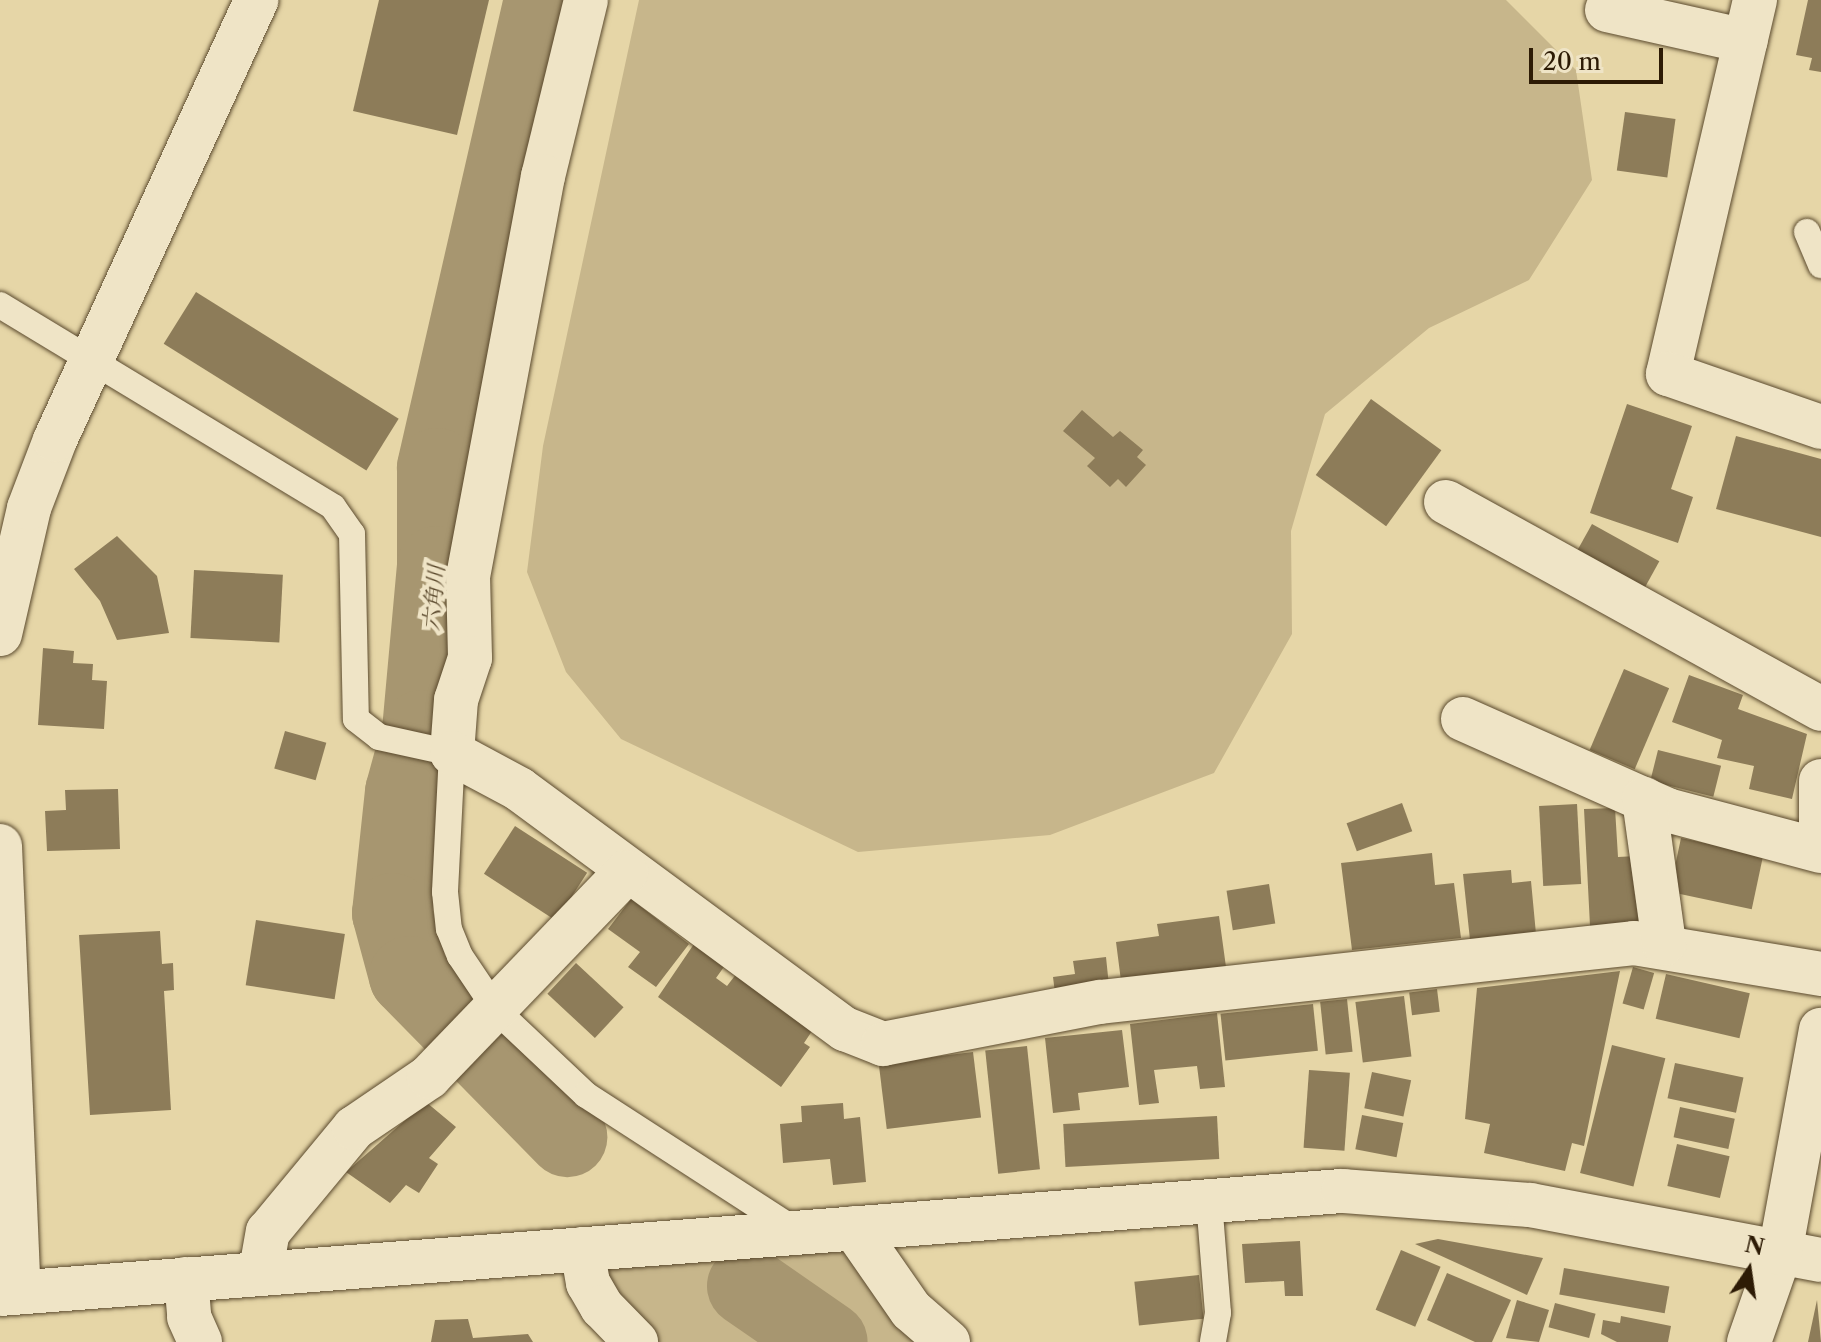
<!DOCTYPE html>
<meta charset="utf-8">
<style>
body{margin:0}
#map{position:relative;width:1821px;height:1342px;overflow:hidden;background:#e6d6a7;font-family:"Libre Caslon Text","Noto Serif JP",serif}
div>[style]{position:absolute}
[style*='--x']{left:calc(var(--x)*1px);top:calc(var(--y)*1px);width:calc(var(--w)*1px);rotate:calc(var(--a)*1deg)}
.green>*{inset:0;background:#c7b68b}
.river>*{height:80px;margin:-40px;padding:0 40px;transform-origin:40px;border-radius:40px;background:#a79670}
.building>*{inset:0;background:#8d7c59;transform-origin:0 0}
.roads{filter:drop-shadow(0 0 2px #5b4a2e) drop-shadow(0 0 2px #5b4a2e)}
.lane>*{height:26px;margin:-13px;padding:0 13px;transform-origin:13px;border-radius:13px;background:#efe4c6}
.street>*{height:44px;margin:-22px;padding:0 22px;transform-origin:22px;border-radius:22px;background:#efe4c6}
.secondary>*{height:44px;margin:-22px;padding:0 22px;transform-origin:22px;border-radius:22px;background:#efe4c6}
span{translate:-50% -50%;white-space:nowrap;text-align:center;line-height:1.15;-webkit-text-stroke:8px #efe4c6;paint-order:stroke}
.water-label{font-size:22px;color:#58462a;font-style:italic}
.north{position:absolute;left:1709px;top:1230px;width:80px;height:80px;-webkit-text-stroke:6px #efe4c6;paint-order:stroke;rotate:13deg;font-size:22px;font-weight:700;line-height:32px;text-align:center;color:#2d1b05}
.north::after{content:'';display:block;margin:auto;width:28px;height:36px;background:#2d1b05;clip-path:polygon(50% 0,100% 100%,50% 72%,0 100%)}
.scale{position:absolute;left:1529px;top:48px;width:134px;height:36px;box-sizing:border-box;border:4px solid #2d1b05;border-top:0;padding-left:10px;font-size:24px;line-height:28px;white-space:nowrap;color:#2d1b05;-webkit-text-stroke:6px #efe4c6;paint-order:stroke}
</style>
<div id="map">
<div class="green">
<i style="clip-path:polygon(639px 0,1506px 0,1576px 70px,1592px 180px,1529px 280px,1429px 328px,1325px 414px,1291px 531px,1292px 634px,1214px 773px,1050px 835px,858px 852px,621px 739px,566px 672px,527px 572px,543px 446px)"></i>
<i style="clip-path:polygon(854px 1228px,948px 1342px,636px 1342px,582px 1249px)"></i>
</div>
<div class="river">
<i style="--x:544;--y:0;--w:480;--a:102.9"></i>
<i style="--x:437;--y:468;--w:98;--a:90"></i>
<i style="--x:437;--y:566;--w:165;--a:95.2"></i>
<i style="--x:422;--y:730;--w:64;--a:105.3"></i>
<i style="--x:405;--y:792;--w:122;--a:96.1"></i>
<i style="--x:392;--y:913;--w:65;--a:74.9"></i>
<i style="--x:409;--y:976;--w:226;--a:45.5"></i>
<i style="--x:747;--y:1286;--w:98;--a:34.7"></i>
</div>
<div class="building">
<i style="clip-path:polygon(379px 0,489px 0,457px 135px,353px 111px)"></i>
<i style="clip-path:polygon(1808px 0,1821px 0,1821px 72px,1809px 70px,1812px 58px,1796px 55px)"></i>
<i style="left:1625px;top:112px;width:51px;height:59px;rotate:8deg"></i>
<i style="left:196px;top:292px;width:239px;height:61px;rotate:32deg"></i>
<i style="left:1371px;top:399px;width:87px;height:94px;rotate:36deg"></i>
<i style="clip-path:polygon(1627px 404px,1692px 426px,1671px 489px,1693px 497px,1678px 543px,1590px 513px)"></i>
<i style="clip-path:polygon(1082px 410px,1113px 437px,1120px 431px,1143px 450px,1137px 457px,1146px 465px,1126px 487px,1118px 479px,1110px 487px,1087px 466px,1095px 458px,1063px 431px)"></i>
<i style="clip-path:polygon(1736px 436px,1821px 459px,1821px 537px,1716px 509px)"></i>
<i style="left:1592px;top:524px;width:77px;height:37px;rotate:29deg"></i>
<i style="clip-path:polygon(117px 536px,157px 576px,169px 633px,117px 640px,100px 601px,74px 569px)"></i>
<i style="left:194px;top:570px;width:89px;height:68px;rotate:3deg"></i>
<i style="clip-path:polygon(43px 648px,74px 651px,73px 663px,93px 664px,92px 680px,107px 681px,104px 729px,38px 725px)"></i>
<i style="left:1624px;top:669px;width:49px;height:88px;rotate:23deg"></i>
<i style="clip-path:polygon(1689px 675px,1743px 695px,1738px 709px,1807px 734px,1792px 799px,1749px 789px,1754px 766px,1717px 758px,1722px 740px,1672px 722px)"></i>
<i style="left:285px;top:731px;width:43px;height:39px;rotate:16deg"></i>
<i style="left:1658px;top:750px;width:65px;height:32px;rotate:14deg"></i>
<i style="clip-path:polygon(118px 789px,120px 849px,47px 851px,45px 811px,66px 810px,65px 790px)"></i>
<i style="left:1402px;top:803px;width:30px;height:59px;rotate:70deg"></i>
<i style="left:1577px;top:804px;width:80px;height:38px;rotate:87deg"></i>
<i style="clip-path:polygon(1615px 808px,1618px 857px,1637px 856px,1640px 924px,1590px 926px,1584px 809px)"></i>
<i style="left:515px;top:826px;width:86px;height:57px;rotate:33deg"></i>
<i style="left:1681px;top:838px;width:84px;height:55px;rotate:12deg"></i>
<i style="clip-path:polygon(1432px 853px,1435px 885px,1454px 883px,1461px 938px,1352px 950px,1341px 863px)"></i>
<i style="clip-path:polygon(1511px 870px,1512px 883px,1531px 881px,1536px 934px,1470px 940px,1463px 874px)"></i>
<i style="left:1269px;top:884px;width:40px;height:43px;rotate:81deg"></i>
<i style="clip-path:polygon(631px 899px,689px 944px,656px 987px,628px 967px,640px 952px,608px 929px)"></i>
<i style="clip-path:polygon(1219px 916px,1226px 967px,1121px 981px,1116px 942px,1159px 936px,1157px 924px)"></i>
<i style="left:256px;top:920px;width:90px;height:66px;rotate:9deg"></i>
<i style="clip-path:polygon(160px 931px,162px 964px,173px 963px,174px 990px,164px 991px,171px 1110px,90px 1115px,79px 935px)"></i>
<i style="clip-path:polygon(696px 941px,726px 964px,716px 978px,727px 986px,737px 973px,814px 1028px,804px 1043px,810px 1047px,781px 1087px,658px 997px)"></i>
<i style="clip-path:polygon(1106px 957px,1109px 986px,1055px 993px,1053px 977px,1075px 974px,1073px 961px)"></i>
<i style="left:576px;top:963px;width:65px;height:42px;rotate:43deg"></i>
<i style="left:1633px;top:967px;width:22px;height:38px;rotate:16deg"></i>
<i style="clip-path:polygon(1620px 971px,1584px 1146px,1572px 1143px,1565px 1171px,1484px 1153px,1490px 1124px,1465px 1119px,1477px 988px)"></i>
<i style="left:1666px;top:974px;width:86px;height:46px;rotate:13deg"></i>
<i style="left:1437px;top:989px;width:23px;height:28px;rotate:83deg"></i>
<i style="left:1404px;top:996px;width:61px;height:49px;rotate:83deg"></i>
<i style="left:1347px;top:999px;width:53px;height:27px;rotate:84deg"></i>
<i style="left:1313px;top:1004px;width:47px;height:93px;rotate:84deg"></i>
<i style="clip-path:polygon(1217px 1013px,1225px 1087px,1200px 1089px,1197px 1066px,1154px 1070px,1159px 1103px,1139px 1105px,1130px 1024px)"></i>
<i style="clip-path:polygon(1122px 1030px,1129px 1087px,1078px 1093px,1080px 1110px,1053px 1113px,1045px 1038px)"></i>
<i style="left:1612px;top:1045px;width:55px;height:132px;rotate:14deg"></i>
<i style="left:1027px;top:1046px;width:124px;height:42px;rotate:84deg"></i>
<i style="left:973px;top:1052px;width:66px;height:95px;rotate:83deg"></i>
<i style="left:1675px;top:1063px;width:70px;height:36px;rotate:12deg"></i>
<i style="left:1309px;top:1070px;width:41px;height:78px;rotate:4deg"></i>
<i style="left:1372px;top:1072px;width:40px;height:37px;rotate:12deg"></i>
<i style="clip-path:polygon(426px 1102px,456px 1127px,429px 1158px,438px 1164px,419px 1193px,406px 1185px,390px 1203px,346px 1172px)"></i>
<i style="clip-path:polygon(843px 1103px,844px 1119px,860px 1117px,866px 1182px,833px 1185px,830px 1159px,783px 1163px,780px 1124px,802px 1122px,801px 1106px)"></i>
<i style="left:1680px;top:1107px;width:56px;height:31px;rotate:12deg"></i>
<i style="left:1362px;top:1115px;width:42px;height:35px;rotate:11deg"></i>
<i style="left:1217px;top:1116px;width:43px;height:154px;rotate:87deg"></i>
<i style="left:1677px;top:1144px;width:54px;height:43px;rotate:13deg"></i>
<i style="clip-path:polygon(1438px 1239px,1543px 1258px,1527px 1295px,1415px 1244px)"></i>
<i style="clip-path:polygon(1300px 1241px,1303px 1296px,1285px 1296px,1284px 1281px,1245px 1283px,1242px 1244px)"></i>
<i style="left:1401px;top:1250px;width:43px;height:65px;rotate:23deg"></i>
<i style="left:1564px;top:1268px;width:107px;height:27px;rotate:10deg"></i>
<i style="clip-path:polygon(1447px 1273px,1511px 1300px,1492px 1342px,1475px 1342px,1427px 1320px)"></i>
<i style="left:1199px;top:1275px;width:44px;height:65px;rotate:84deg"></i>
<i style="clip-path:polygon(1517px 1300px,1549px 1310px,1539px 1342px,1506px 1338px)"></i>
<i style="clip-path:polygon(1817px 1300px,1821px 1342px,1808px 1342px)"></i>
<i style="left:1555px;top:1303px;width:42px;height:25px;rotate:15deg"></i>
<i style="clip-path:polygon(1621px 1316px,1671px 1326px,1668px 1342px,1617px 1342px,1601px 1334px,1603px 1320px,1620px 1323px)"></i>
<i style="clip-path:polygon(468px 1319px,473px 1338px,528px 1334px,533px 1342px,431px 1342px,435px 1320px)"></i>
</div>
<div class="roads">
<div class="lane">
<i style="--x:1807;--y:232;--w:36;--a:67"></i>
<i style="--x:0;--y:305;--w:389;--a:31.2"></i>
<i style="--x:333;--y:507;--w:33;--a:55"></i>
<i style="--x:352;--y:534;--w:185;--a:88.8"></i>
<i style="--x:356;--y:719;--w:29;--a:38"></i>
<i style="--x:379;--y:737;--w:75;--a:12.4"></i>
<i style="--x:452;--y:753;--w:139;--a:92.9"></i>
<i style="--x:445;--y:892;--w:37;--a:84"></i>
<i style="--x:449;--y:929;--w:29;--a:68"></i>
<i style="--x:460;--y:956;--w:66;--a:56.1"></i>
<i style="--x:497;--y:1011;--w:122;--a:43.3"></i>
<i style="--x:586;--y:1095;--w:250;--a:32.9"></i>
<i style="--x:1209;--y:1201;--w:112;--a:85.4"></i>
<i style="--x:1218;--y:1313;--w:29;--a:100"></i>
</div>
<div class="street">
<i style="--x:586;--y:0;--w:181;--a:103.7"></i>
<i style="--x:543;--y:176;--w:406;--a:100.6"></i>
<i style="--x:468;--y:575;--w:83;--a:88.6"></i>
<i style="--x:470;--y:658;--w:44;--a:108.4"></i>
<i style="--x:456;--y:700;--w:53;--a:94.3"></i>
<i style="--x:452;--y:753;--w:76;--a:28.2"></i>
<i style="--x:519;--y:789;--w:405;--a:36.4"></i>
<i style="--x:845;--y:1029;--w:41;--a:21.5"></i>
<i style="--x:883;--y:1044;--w:221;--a:-11"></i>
<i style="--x:1100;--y:1002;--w:537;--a:-6.3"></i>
<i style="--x:1634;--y:943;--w:190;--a:9.4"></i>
<i style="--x:1755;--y:0;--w:384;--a:103.1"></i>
<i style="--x:1668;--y:374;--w:162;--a:19.1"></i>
<i style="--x:1607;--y:10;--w:142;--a:12.6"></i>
<i style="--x:1446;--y:502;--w:428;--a:28.9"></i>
<i style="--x:1463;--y:719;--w:223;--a:24"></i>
<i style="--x:1667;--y:810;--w:159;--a:14.9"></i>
<i style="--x:1821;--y:781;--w:48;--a:90"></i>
<i style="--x:1644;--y:799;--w:146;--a:82.1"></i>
<i style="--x:854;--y:1228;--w:100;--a:55.2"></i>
<i style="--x:911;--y:1310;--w:49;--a:40.9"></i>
<i style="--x:582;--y:1249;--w:35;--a:80"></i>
<i style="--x:588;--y:1283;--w:28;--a:60"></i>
<i style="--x:602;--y:1307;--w:49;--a:45.8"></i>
<i style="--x:261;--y:1270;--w:39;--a:-80"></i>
<i style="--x:268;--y:1232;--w:135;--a:-50.4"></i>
<i style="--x:354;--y:1128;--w:91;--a:-34.2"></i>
<i style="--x:429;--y:1077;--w:284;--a:-46.1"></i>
<i style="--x:186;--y:1279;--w:38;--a:85"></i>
<i style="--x:189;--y:1317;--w:27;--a:66"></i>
</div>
<div class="secondary">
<i style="--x:0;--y:634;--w:129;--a:-77"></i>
<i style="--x:29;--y:508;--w:73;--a:-69.1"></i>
<i style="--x:55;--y:440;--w:484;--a:-65.4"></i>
<i style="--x:0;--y:846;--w:446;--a:87.6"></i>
<i style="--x:0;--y:1294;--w:1347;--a:-4.39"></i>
<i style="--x:1343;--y:1191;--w:188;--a:4.3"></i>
<i style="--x:1530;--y:1205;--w:296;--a:10.7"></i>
<i style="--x:1749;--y:1342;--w:94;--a:-70.8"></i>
<i style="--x:1780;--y:1253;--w:227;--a:-79.6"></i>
</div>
</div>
<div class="water-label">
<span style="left:434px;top:598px;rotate:-85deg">六角川</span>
</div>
<div class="north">N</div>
<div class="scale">20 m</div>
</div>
